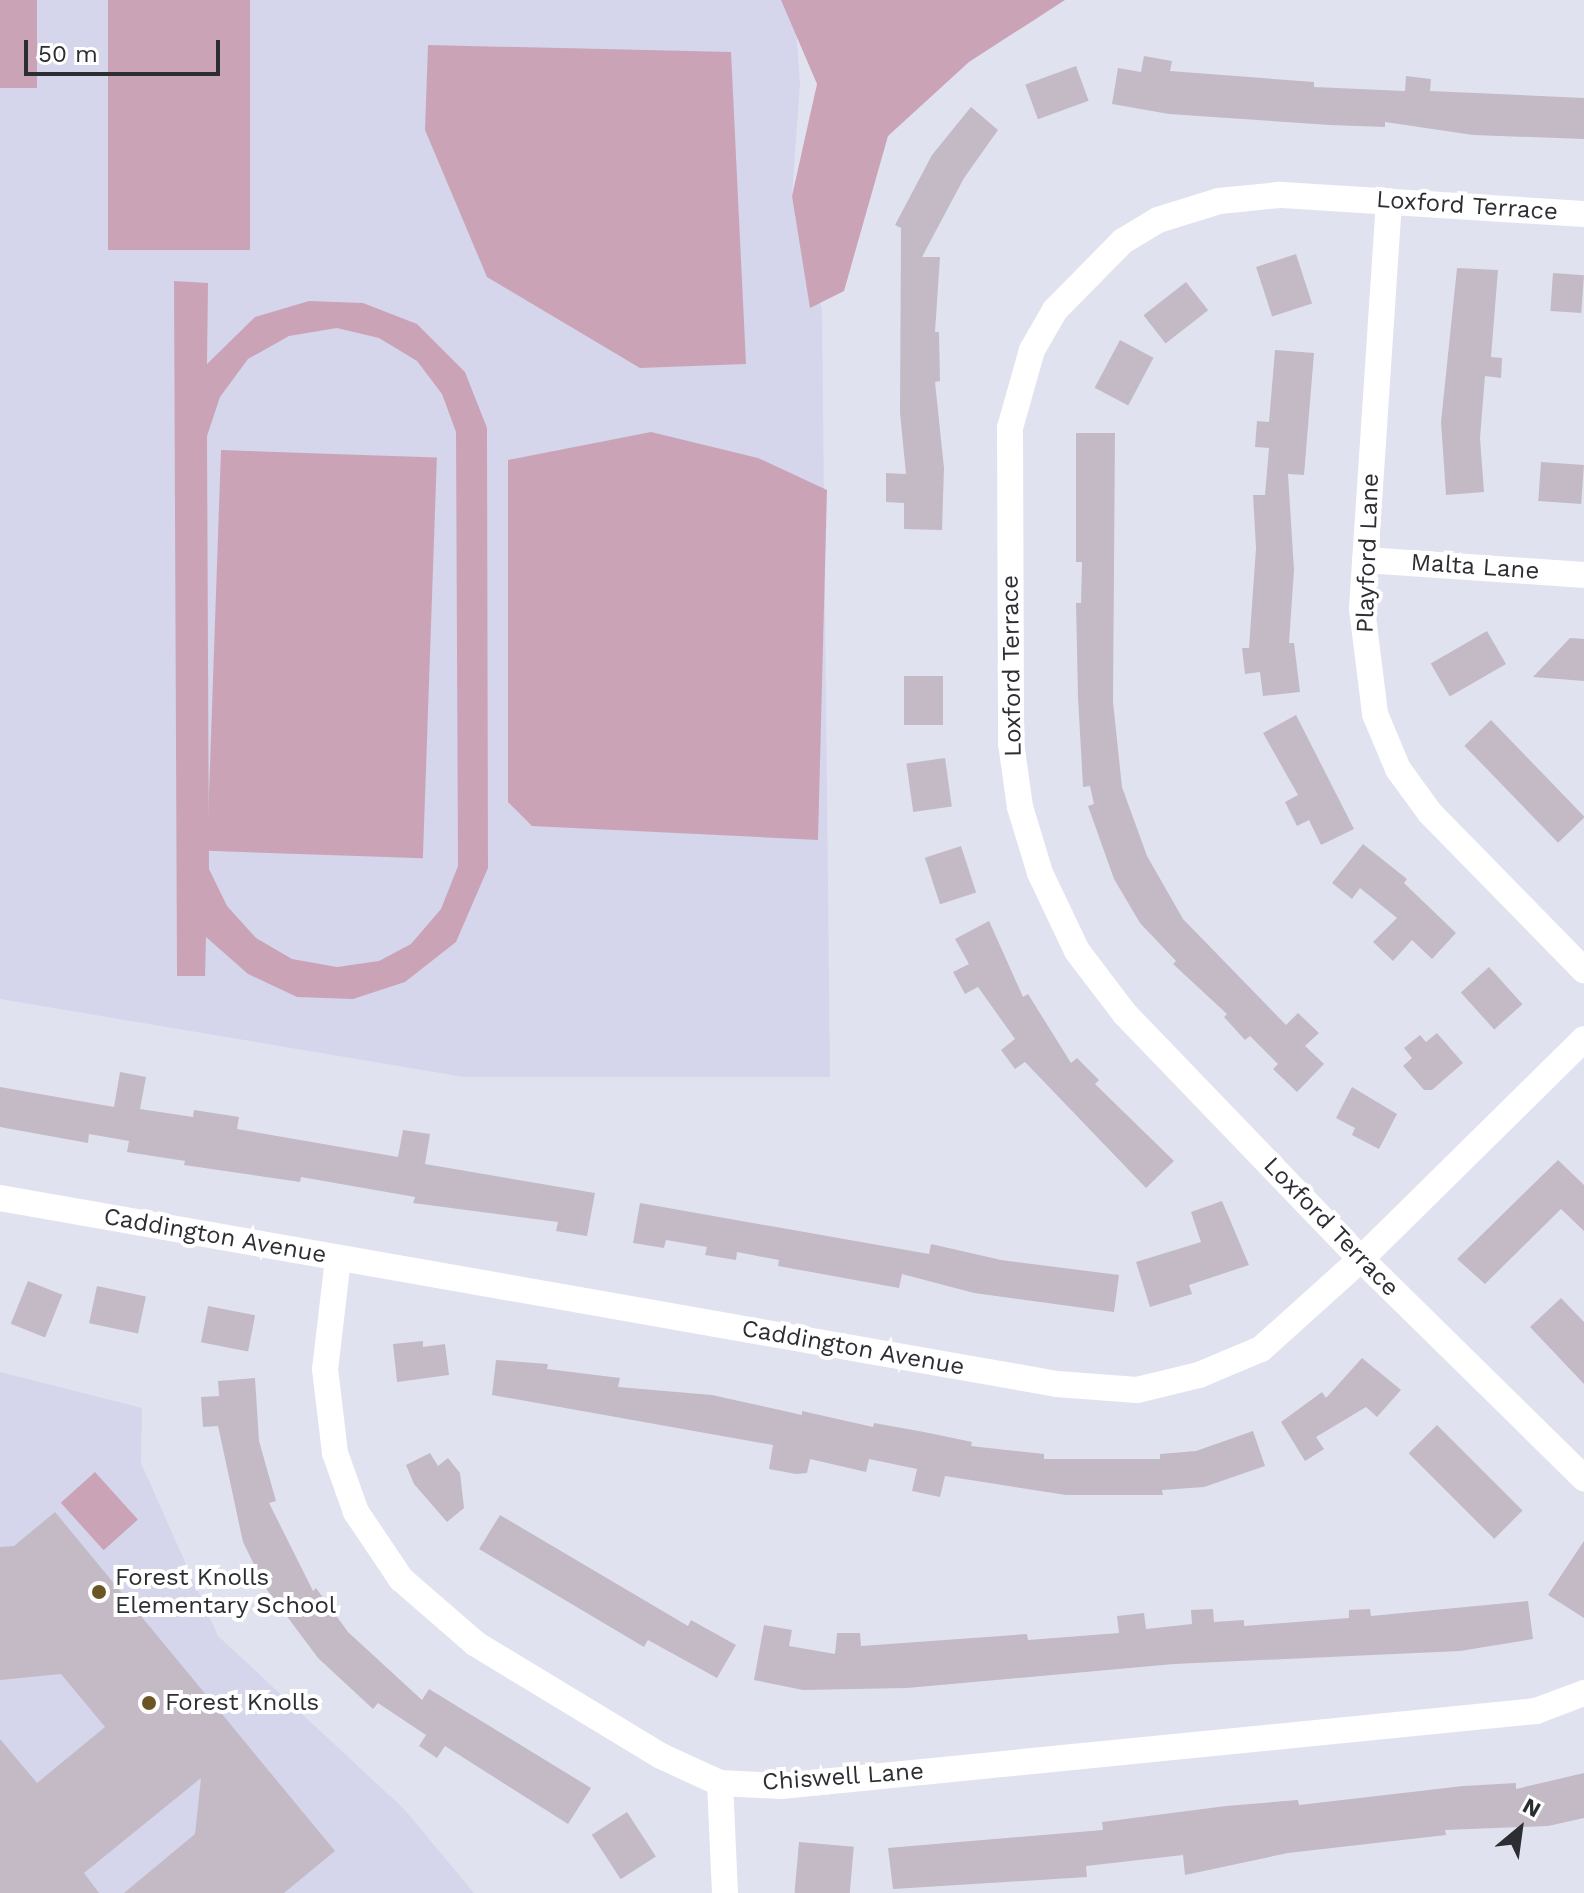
<!DOCTYPE html>
<style>
body{margin:0}
#map{position:relative;width:1584px;height:1893px;overflow:hidden;background:#e1e2f0;font-family:"Work Sans",sans-serif}
div>[style]{position:absolute}
[style*='--x']{left:calc(var(--x)*1px);top:calc(var(--y)*1px);width:calc(var(--w)*1px);rotate:calc(var(--a)*1deg)}
.built>*{inset:0;background:#d5d6eb}
.green>*{inset:0;background:#caa4b6;transform-origin:0 0}
.building>*{inset:0;background:#c3bac6;transform-origin:0 0}
.street>*{height:26px;margin:-13px;padding:0 13px;transform-origin:13px;border-radius:13px;background:#fff}
.dots>*{width:22px;height:22px;translate:-50% -50%;box-sizing:border-box;border:4px solid #fff;border-radius:50%}
span{translate:-50% -50%;white-space:nowrap;text-align:center;line-height:1.15;-webkit-text-stroke:8px #fff;paint-order:stroke}
.street-label{font-size:24px;color:#2d2e33}
.poi-label{font-size:24px;color:#2d2e33}
.left{translate:0 -50%;text-align:left}
.north{position:absolute;left:1480px;top:1789px;width:80px;height:80px;-webkit-text-stroke:6px #fff;paint-order:stroke;rotate:29deg;font-size:22px;font-weight:700;line-height:32px;text-align:center;color:#2d2e33}
.north::after{content:'';display:block;margin:auto;width:28px;height:36px;background:#2d2e33;clip-path:polygon(50% 0,100% 100%,50% 72%,0 100%)}
.scale{position:absolute;left:24px;top:40px;width:196px;height:36px;box-sizing:border-box;border:4px solid #2d2e33;border-top:0;padding-left:10px;font-size:24px;line-height:28px;white-space:nowrap;color:#2d2e33;-webkit-text-stroke:6px #fff;paint-order:stroke}
</style>
<div id="map">
<div class="built">
<i style="clip-path:polygon(0 0,782px 0,795px 16px,800px 83px,792px 196px,822px 309px,830px 1077px,464px 1077px,0 999px)"></i>
<i style="clip-path:polygon(0 1372px,142px 1408px,141px 1463px,218px 1636px,403px 1808px,474px 1893px,0 1893px)"></i>
</div>
<div class="green">
<i style="left:0;top:0;width:37px;height:88px"></i>
<i style="left:108px;top:0;width:142px;height:250px"></i>
<i style="clip-path:polygon(781px 0,1065px 0,969px 62px,888px 136px,844px 291px,810px 308px,792px 196px,817px 84px)"></i>
<i style="clip-path:polygon(428px 45px,731px 52px,746px 364px,640px 368px,487px 277px,425px 130px)"></i>
<i style="clip-path:polygon(evenodd,174px 281px,208px 283px,207px 364px,255px 317px,309px 301px,363px 303px,417px 324px,465px 372px,487px 428px,488px 868px,456px 942px,405px 982px,353px 999px,297px 997px,248px 974px,206px 937px,205px 976px,177px 976px,174px 281px,337px 328px,379px 338px,417px 361px,442px 394px,456px 432px,458px 866px,441px 909px,411px 944px,379px 961px,337px 967px,292px 959px,256px 938px,227px 906px,209px 869px,207px 436px,220px 397px,248px 359px,289px 336px,337px 328px)"></i>
<i style="clip-path:polygon(651px 432px,758px 458px,827px 490px,818px 840px,532px 826px,508px 802px,508px 460px)"></i>
<i style="left:221px;top:450px;width:216px;height:401px;rotate:2deg"></i>
<i style="left:95px;top:1472px;width:64px;height:46px;rotate:48deg"></i>
</div>
<div class="building">
<i style="clip-path:polygon(1144px 56px,1172px 61px,1170px 71px,1314px 82px,1314px 87px,1405px 91px,1406px 76px,1431px 79px,1430px 91px,1584px 98px,1584px 139px,1473px 135px,1385px 122px,1385px 127px,1330px 125px,1169px 114px,1112px 104px,1118px 68px,1141px 72px)"></i>
<i style="left:1076px;top:66px;width:37px;height:54px;rotate:70deg"></i>
<i style="clip-path:polygon(971px 107px,998px 130px,964px 178px,922px 257px,940px 257px,935px 332px,939px 332px,940px 381px,935px 382px,944px 468px,942px 530px,904px 529px,904px 503px,886px 502px,886px 473px,906px 474px,900px 413px,901px 228px,895px 225px,932px 155px)"></i>
<i style="left:1296px;top:254px;width:52px;height:42px;rotate:72deg"></i>
<i style="clip-path:polygon(1457px 268px,1498px 270px,1491px 357px,1502px 358px,1501px 378px,1485px 376px,1480px 438px,1484px 492px,1446px 495px,1441px 422px)"></i>
<i style="left:1553px;top:273px;width:31px;height:38px;rotate:4deg"></i>
<i style="left:1186px;top:282px;width:36px;height:54px;rotate:52deg"></i>
<i style="left:1120px;top:340px;width:38px;height:54px;rotate:28deg"></i>
<i style="clip-path:polygon(1275px 350px,1314px 353px,1304px 475px,1288px 474px,1294px 570px,1289px 643px,1294px 643px,1300px 692px,1263px 696px,1260px 672px,1245px 674px,1242px 648px,1249px 648px,1256px 548px,1253px 495px,1265px 495px,1269px 448px,1255px 447px,1257px 421px,1269px 422px)"></i>
<i style="clip-path:polygon(1076px 433px,1115px 433px,1113px 702px,1122px 787px,1147px 856px,1183px 919px,1286px 1025px,1298px 1013px,1319px 1033px,1305px 1046px,1324px 1064px,1297px 1092px,1273px 1069px,1278px 1064px,1250px 1036px,1245px 1040px,1224px 1017px,1227px 1014px,1173px 964px,1176px 961px,1140px 923px,1114px 879px,1088px 806px,1094px 804px,1090px 786px,1083px 787px,1078px 697px,1076px 603px,1081px 603px,1082px 562px,1076px 562px)"></i>
<i style="left:1541px;top:462px;width:43px;height:39px;rotate:4deg"></i>
<i style="left:1487px;top:631px;width:38px;height:65px;rotate:60deg"></i>
<i style="clip-path:polygon(1570px 638px,1584px 639px,1584px 681px,1533px 677px)"></i>
<i style="left:904px;top:676px;width:39px;height:49px"></i>
<i style="clip-path:polygon(1296px 715px,1354px 829px,1321px 845px,1309px 820px,1297px 826px,1285px 802px,1298px 795px,1263px 733px)"></i>
<i style="left:1491px;top:720px;width:135px;height:37px;rotate:46deg"></i>
<i style="left:945px;top:758px;width:49px;height:39px;rotate:82deg"></i>
<i style="clip-path:polygon(1363px 844px,1407px 879px,1404px 883px,1456px 933px,1432px 959px,1412px 940px,1393px 961px,1373px 942px,1397px 918px,1360px 888px,1352px 899px,1332px 883px)"></i>
<i style="left:961px;top:846px;width:49px;height:38px;rotate:72deg"></i>
<i style="clip-path:polygon(989px 921px,1023px 997px,1028px 994px,1071px 1063px,1077px 1058px,1099px 1080px,1095px 1084px,1174px 1161px,1146px 1188px,1025px 1062px,1015px 1069px,1001px 1050px,1015px 1039px,978px 987px,965px 994px,953px 972px,969px 964px,955px 939px)"></i>
<i style="left:1489px;top:967px;width:50px;height:38px;rotate:48deg"></i>
<i style="clip-path:polygon(1437px 1033px,1463px 1063px,1432px 1090px,1424px 1090px,1403px 1066px,1412px 1058px,1404px 1048px,1420px 1035px,1426px 1042px)"></i>
<i style="clip-path:polygon(120px 1072px,146px 1077px,140px 1109px,193px 1117px,194px 1110px,239px 1117px,237px 1129px,398px 1157px,403px 1130px,430px 1134px,425px 1164px,595px 1193px,587px 1236px,556px 1231px,558px 1222px,413px 1203px,415px 1197px,301px 1177px,300px 1182px,184px 1165px,185px 1161px,127px 1152px,129px 1141px,89px 1134px,88px 1143px,0 1127px,0 1087px,114px 1107px)"></i>
<i style="clip-path:polygon(1352px 1087px,1397px 1114px,1379px 1149px,1352px 1135px,1355px 1128px,1336px 1118px)"></i>
<i style="clip-path:polygon(1558px 1160px,1584px 1185px,1584px 1231px,1561px 1209px,1485px 1284px,1457px 1259px)"></i>
<i style="clip-path:polygon(1222px 1201px,1249px 1265px,1189px 1285px,1192px 1294px,1150px 1307px,1136px 1262px,1201px 1242px,1191px 1212px)"></i>
<i style="clip-path:polygon(640px 1203px,929px 1254px,931px 1244px,1001px 1260px,1119px 1275px,1114px 1312px,974px 1293px,902px 1274px,899px 1288px,778px 1266px,779px 1260px,737px 1252px,736px 1260px,705px 1255px,707px 1247px,666px 1240px,664px 1248px,633px 1243px)"></i>
<i style="left:28px;top:1281px;width:37px;height:46px;rotate:22deg"></i>
<i style="left:97px;top:1286px;width:50px;height:38px;rotate:12deg"></i>
<i style="clip-path:polygon(1561px 1298px,1584px 1322px,1584px 1384px,1530px 1327px)"></i>
<i style="left:208px;top:1306px;width:48px;height:37px;rotate:11deg"></i>
<i style="clip-path:polygon(423px 1341px,423px 1347px,445px 1344px,449px 1375px,397px 1382px,393px 1344px)"></i>
<i style="clip-path:polygon(1362px 1358px,1401px 1390px,1377px 1417px,1366px 1407px,1316px 1437px,1324px 1449px,1305px 1461px,1281px 1422px,1322px 1392px,1326px 1398px)"></i>
<i style="clip-path:polygon(496px 1360px,548px 1364px,547px 1369px,620px 1378px,618px 1387px,712px 1395px,802px 1415px,802px 1411px,873px 1427px,874px 1423px,924px 1432px,972px 1442px,971px 1446px,1044px 1454px,1044px 1459px,1160px 1459px,1160px 1454px,1196px 1451px,1253px 1431px,1265px 1466px,1204px 1487px,1162px 1490px,1163px 1495px,1066px 1495px,945px 1476px,940px 1497px,912px 1491px,917px 1469px,869px 1459px,866px 1472px,810px 1459px,807px 1473px,796px 1474px,769px 1469px,773px 1445px,492px 1395px)"></i>
<i style="clip-path:polygon(255px 1378px,259px 1441px,276px 1501px,269px 1503px,313px 1591px,316px 1588px,348px 1632px,422px 1700px,429px 1689px,591px 1788px,568px 1824px,445px 1746px,437px 1758px,419px 1746px,426px 1735px,378px 1703px,373px 1709px,318px 1658px,265px 1587px,243px 1542px,218px 1426px,203px 1427px,201px 1397px,219px 1396px,218px 1381px)"></i>
<i style="left:1437px;top:1425px;width:121px;height:40px;rotate:45deg"></i>
<i style="clip-path:polygon(430px 1453px,438px 1466px,448px 1458px,460px 1473px,464px 1508px,447px 1522px,414px 1484px,406px 1465px)"></i>
<i style="clip-path:polygon(55px 1512px,335px 1851px,284px 1893px,124px 1893px,195px 1834px,201px 1778px,84px 1873px,99px 1893px,0 1893px,0 1739px,37px 1783px,105px 1727px,61px 1674px,0 1680px,0 1547px,14px 1546px)"></i>
<i style="clip-path:polygon(500px 1515px,688px 1626px,691px 1620px,736px 1645px,717px 1678px,648px 1640px,644px 1647px,479px 1549px)"></i>
<i style="clip-path:polygon(1584px 1541px,1584px 1618px,1548px 1595px)"></i>
<i style="clip-path:polygon(1528px 1601px,1533px 1639px,1460px 1651px,1174px 1664px,907px 1688px,803px 1690px,754px 1680px,764px 1625px,792px 1630px,789px 1646px,835px 1654px,837px 1633px,860px 1633px,861px 1646px,1027px 1634px,1028px 1640px,1119px 1633px,1117px 1616px,1144px 1613px,1146px 1629px,1192px 1624px,1191px 1610px,1213px 1609px,1214px 1622px,1244px 1620px,1244px 1626px,1349px 1618px,1349px 1610px,1370px 1609px,1371px 1616px)"></i>
<i style="clip-path:polygon(1584px 1773px,1584px 1818px,1548px 1826px,1445px 1830px,1446px 1835px,1288px 1853px,1185px 1875px,1183px 1855px,1086px 1866px,1087px 1877px,893px 1889px,888px 1848px,1103px 1830px,1102px 1822px,1226px 1806px,1298px 1800px,1299px 1805px,1463px 1786px,1516px 1783px,1516px 1789px)"></i>
<i style="left:627px;top:1812px;width:53px;height:42px;rotate:57deg"></i>
<i style="left:799px;top:1842px;width:55px;height:51px;rotate:5deg"></i>
</div>
<div class="street">
<i style="--x:1389;--y:201;--w:409;--a:93.8"></i>
<i style="--x:1362;--y:609;--w:106;--a:82.9"></i>
<i style="--x:1375;--y:714;--w:60;--a:67.3"></i>
<i style="--x:1398;--y:769;--w:54;--a:54"></i>
<i style="--x:1430;--y:813;--w:220;--a:45.6"></i>
<i style="--x:1584;--y:214;--w:306;--a:-176.4"></i>
<i style="--x:1279;--y:195;--w:60;--a:174.3"></i>
<i style="--x:1219;--y:201;--w:64;--a:162.7"></i>
<i style="--x:1158;--y:220;--w:41;--a:149"></i>
<i style="--x:1123;--y:241;--w:97;--a:134.6"></i>
<i style="--x:1055;--y:310;--w:46;--a:119.9"></i>
<i style="--x:1032;--y:350;--w:81;--a:105.8"></i>
<i style="--x:1010;--y:428;--w:315;--a:89.8"></i>
<i style="--x:1011;--y:743;--w:65;--a:82"></i>
<i style="--x:1020;--y:807;--w:69;--a:73.1"></i>
<i style="--x:1040;--y:873;--w:86;--a:64.6"></i>
<i style="--x:1077;--y:951;--w:79;--a:52.7"></i>
<i style="--x:1125;--y:1014;--w:340;--a:46.1"></i>
<i style="--x:1361;--y:1259;--w:313;--a:44.5"></i>
<i style="--x:1365;--y:560;--w:220;--a:3.9"></i>
<i style="--x:0;--y:1198;--w:1073;--a:9.98"></i>
<i style="--x:1057;--y:1384;--w:80;--a:4.3"></i>
<i style="--x:1137;--y:1390;--w:64;--a:-13.6"></i>
<i style="--x:1199;--y:1375;--w:67;--a:-22.8"></i>
<i style="--x:1261;--y:1349;--w:135;--a:-42"></i>
<i style="--x:1361;--y:1259;--w:313;--a:-44.6"></i>
<i style="--x:338;--y:1259;--w:111;--a:96.7"></i>
<i style="--x:325;--y:1369;--w:85;--a:83.2"></i>
<i style="--x:335;--y:1453;--w:63;--a:70.4"></i>
<i style="--x:356;--y:1512;--w:81;--a:56.1"></i>
<i style="--x:401;--y:1579;--w:99;--a:40.9"></i>
<i style="--x:476;--y:1644;--w:216;--a:31.2"></i>
<i style="--x:661;--y:1756;--w:65;--a:24.6"></i>
<i style="--x:720;--y:1783;--w:61;--a:2.8"></i>
<i style="--x:781;--y:1786;--w:759;--a:-5.67"></i>
<i style="--x:1536;--y:1711;--w:51;--a:-20.6"></i>
<i style="--x:720;--y:1783;--w:110;--a:87.4"></i>
</div>
<div class="dots">
<i style="left:99px;top:1592px;background:#6b5524"></i>
<i style="left:149px;top:1703px;background:#6b5524"></i>
</div>
<div class="street-label">
<span style="left:1467px;top:206px;rotate:4deg">Loxford Terrace</span>
<span style="left:1368px;top:553px;rotate:-88deg">Playford Lane</span>
<span style="left:1475px;top:567px;rotate:4deg">Malta Lane</span>
<span style="left:1012px;top:666px;rotate:-91deg">Loxford Terrace</span>
<span style="left:1331px;top:1227px;rotate:46deg">Loxford Terrace</span>
<span style="left:215px;top:1236px;rotate:10deg">Caddington Avenue</span>
<span style="left:853px;top:1348px;rotate:10deg">Caddington Avenue</span>
<span style="left:843px;top:1777px;rotate:-4deg">Chiswell Lane</span>
</div>
<div class="poi-label">
<span class="left" style="left:115px;top:1592px">Forest Knolls<br>Elementary School</span>
<span class="left" style="left:165px;top:1703px">Forest Knolls</span>
</div>
<div class="north">N</div>
<div class="scale">50 m</div>
</div>
